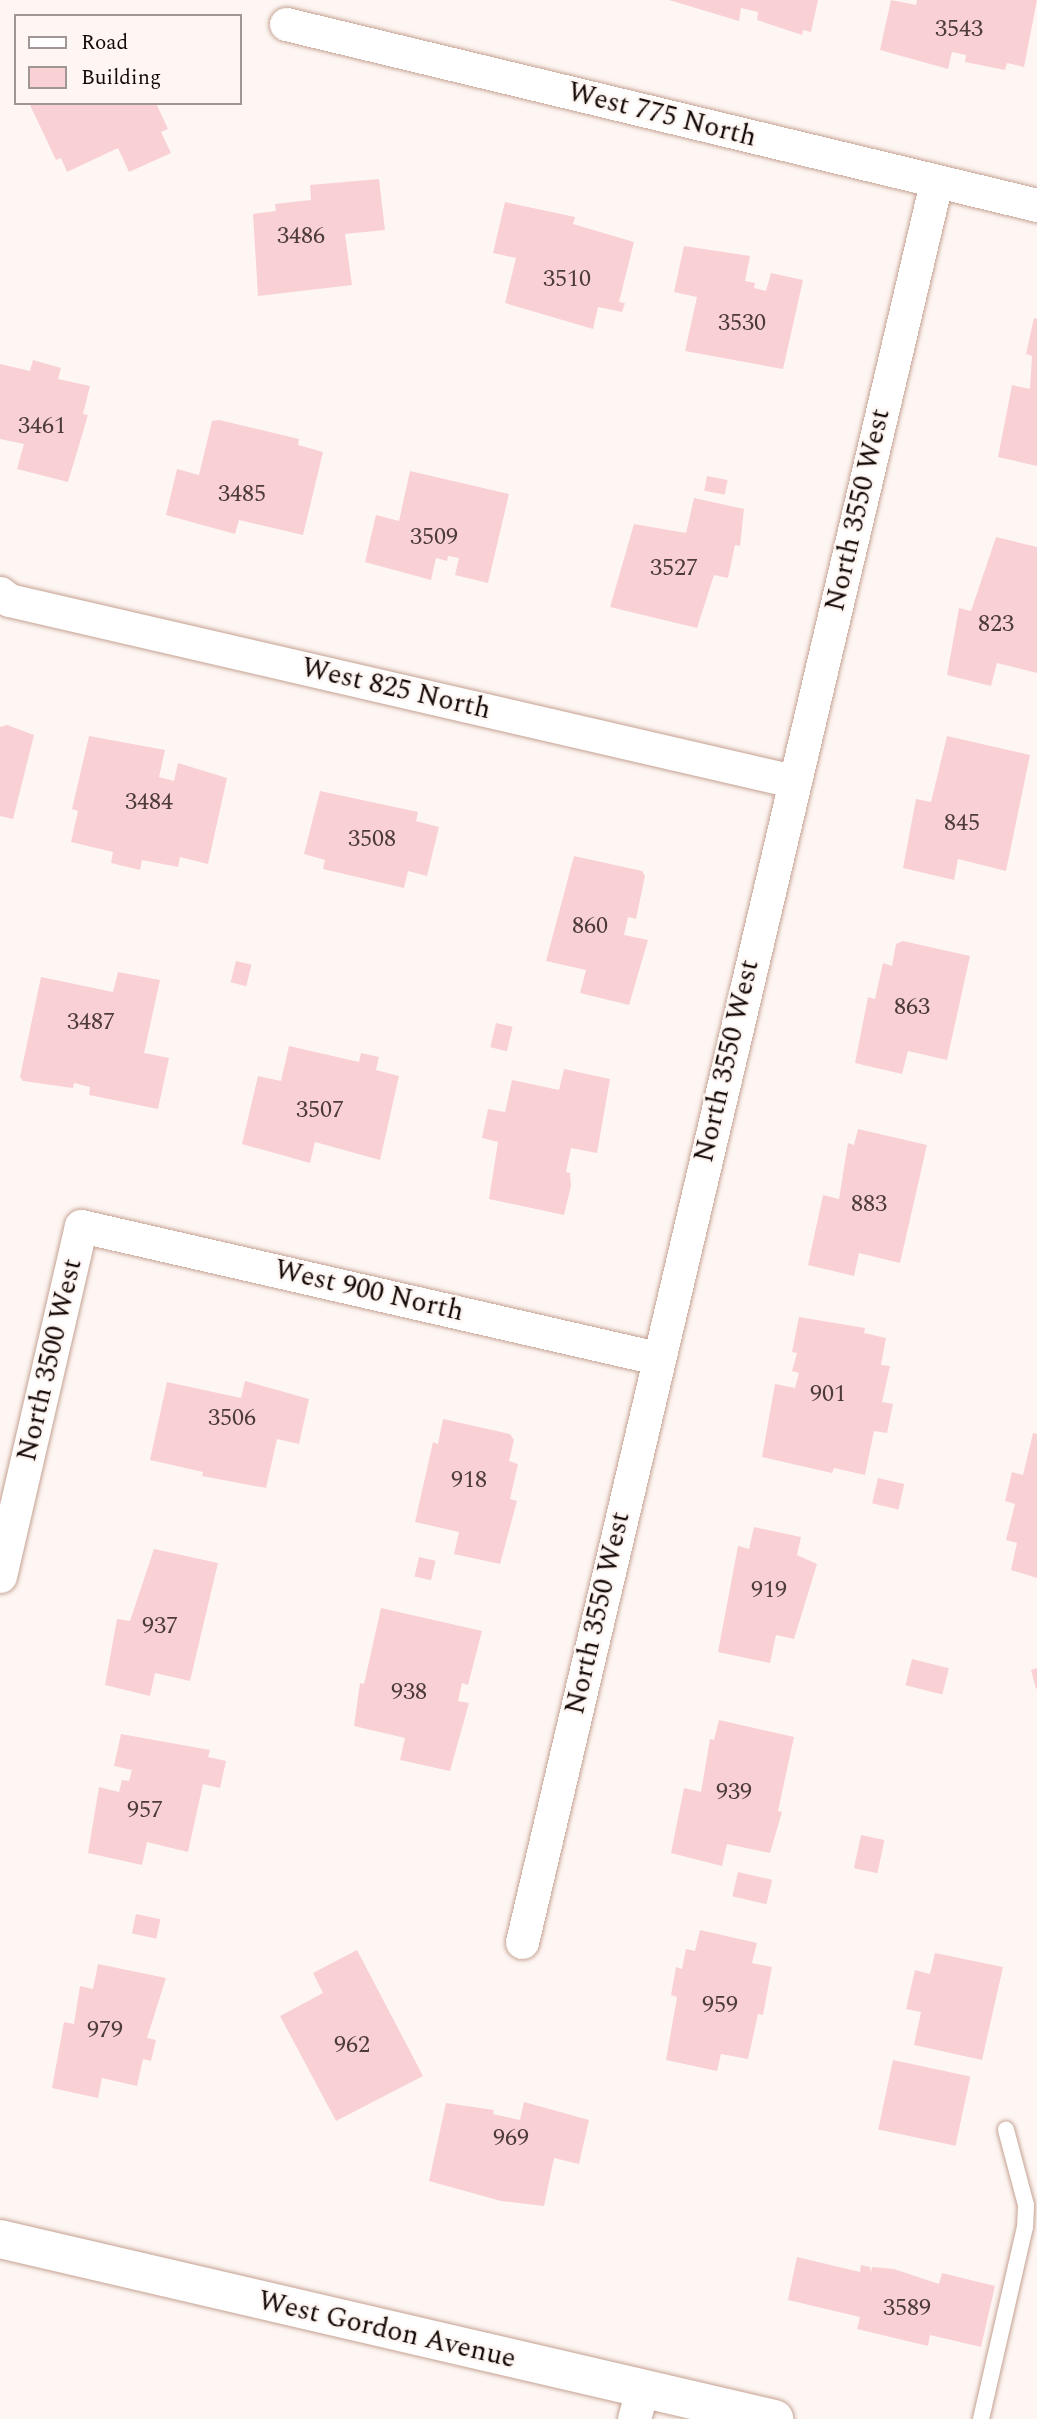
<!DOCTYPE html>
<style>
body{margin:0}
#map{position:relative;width:1037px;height:2419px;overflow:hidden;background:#fef6f3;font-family:Spectral,serif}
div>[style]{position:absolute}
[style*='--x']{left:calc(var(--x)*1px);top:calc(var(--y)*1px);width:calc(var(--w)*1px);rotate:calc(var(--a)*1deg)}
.building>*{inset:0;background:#f9d1d5;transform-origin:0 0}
.roads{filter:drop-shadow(0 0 2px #c4a293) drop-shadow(0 0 2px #c4a293)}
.lane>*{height:16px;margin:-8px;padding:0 8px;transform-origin:8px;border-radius:8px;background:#fff}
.street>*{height:33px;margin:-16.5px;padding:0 16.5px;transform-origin:16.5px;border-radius:16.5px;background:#fff}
.secondary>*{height:38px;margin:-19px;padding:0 19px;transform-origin:19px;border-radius:19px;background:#fff}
span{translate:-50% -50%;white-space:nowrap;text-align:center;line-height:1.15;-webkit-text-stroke:5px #fef6f3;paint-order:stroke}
.number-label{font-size:24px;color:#4d3b39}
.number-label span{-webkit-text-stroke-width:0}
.street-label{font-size:28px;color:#140905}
.legend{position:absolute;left:14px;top:14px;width:228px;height:91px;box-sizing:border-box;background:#fef6f3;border:2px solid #a09794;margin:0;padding:9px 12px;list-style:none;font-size:21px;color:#140905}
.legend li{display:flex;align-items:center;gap:14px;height:35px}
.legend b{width:35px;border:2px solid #a09794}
</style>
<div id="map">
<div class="building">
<i style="clip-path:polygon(669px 0,818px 0,811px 32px,803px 30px,802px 35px,757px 20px,758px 12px,741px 8px,739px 21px)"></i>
<i style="clip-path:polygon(891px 0,916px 5px,917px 0,1037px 0,1024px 67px,1007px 63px,1005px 70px,965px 62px,966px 55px,952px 52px,948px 69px,880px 50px)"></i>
<i style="clip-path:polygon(29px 103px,156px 103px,168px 129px,161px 132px,171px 153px,129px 172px,118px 148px,67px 172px,61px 158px,56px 160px)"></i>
<i style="clip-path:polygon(379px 179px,385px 230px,345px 234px,352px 285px,258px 296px,253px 214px,276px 211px,275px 204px,311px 200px,310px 185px)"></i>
<i style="clip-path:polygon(505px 202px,575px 217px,573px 224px,634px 242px,619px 302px,625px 303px,622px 312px,598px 307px,593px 329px,505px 303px,516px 258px,493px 253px)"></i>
<i style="clip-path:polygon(684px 246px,750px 256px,745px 281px,755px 283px,754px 288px,766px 291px,771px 273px,803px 280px,783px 369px,685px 351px,697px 297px,674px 292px)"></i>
<i style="clip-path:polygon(1034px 318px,1037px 319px,1037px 466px,998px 457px,1012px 385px,1030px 389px,1032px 356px,1026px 354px)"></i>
<i style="clip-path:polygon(33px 360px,61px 368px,58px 379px,90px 386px,83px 414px,88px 415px,68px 482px,17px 469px,24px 444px,0 439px,0 364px,30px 371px)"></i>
<i style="clip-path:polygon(219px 420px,299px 439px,298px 445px,323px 452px,303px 535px,239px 520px,235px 534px,166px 515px,177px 469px,199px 475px,212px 421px)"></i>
<i style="clip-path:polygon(410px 471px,509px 494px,488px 583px,455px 575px,459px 558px,448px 556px,447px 561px,436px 558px,431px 580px,365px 562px,376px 515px,399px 521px)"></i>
<i style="left:707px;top:476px;width:21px;height:15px;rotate:11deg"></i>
<i style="clip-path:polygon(694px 498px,744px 509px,740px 546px,735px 545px,728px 578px,714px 575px,697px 628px,610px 607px,634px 524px,686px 533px)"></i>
<i style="clip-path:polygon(996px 537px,1037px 547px,1037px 673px,997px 663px,991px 686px,947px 675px,959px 608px,971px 611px)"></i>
<i style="clip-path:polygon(7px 725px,34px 735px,13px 819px,0 816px,0 727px)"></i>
<i style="clip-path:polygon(89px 736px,165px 750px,159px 777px,174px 781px,178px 763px,227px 778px,208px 864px,180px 857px,178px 867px,142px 860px,140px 870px,111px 863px,113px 852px,71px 842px,78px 811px,72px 809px)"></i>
<i style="clip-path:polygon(947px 736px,1030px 755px,1006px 871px,958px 859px,954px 880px,903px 868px,916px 799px,931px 802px)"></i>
<i style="clip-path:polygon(320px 791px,418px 812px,416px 821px,439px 827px,427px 876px,408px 871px,404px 888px,323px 869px,325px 860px,304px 854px)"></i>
<i style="clip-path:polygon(574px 856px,642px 871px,645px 876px,636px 919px,628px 917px,624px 935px,648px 940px,629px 1005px,580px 993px,586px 970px,546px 961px)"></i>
<i style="clip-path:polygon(903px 941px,970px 956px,947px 1060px,908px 1051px,902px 1074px,855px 1063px,868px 997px,875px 999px,883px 963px,892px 966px,896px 944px)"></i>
<i style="left:236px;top:961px;width:16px;height:22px;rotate:14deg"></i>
<i style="clip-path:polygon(118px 972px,160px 980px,144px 1053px,169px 1058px,158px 1109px,89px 1095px,90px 1087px,74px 1083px,73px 1088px,23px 1081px,20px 1077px,41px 977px,113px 992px)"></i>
<i style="left:496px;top:1023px;width:17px;height:25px;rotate:13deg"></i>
<i style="clip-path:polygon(289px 1046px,359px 1062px,361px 1053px,379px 1057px,376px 1070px,399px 1076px,380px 1160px,315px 1142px,310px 1163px,242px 1144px,258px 1076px,281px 1081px)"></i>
<i style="clip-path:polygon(564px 1069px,610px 1079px,597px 1153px,571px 1148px,566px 1172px,570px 1173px,571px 1186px,564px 1215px,489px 1199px,498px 1142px,482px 1138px,488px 1109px,505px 1112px,512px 1080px,559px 1090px)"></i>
<i style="clip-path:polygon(858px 1129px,927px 1145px,900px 1263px,859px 1253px,854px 1276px,808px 1265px,823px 1195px,839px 1199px,848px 1143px,854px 1145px)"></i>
<i style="clip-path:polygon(799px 1317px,865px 1328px,864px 1333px,886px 1338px,881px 1365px,890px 1366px,882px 1402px,893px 1404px,887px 1433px,874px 1431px,865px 1475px,834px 1468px,832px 1473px,762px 1457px,775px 1384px,795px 1388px,799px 1373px,792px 1371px,797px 1353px,792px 1352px)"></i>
<i style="clip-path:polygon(245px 1381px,309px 1399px,299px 1444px,277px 1439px,266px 1488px,202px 1476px,203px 1472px,150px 1460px,167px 1382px,241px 1398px)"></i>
<i style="clip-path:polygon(443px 1419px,510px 1434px,514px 1440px,509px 1461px,518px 1464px,510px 1499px,517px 1501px,500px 1564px,454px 1554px,459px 1532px,415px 1522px,433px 1442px,438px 1444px)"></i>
<i style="clip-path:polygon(1033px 1433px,1037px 1434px,1037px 1578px,1011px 1570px,1017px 1543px,1006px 1540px,1015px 1504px,1005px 1501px,1012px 1472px,1023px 1475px)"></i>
<i style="left:878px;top:1478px;width:27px;height:26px;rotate:13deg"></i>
<i style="clip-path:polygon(754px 1527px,801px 1537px,797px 1555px,817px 1564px,794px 1639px,776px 1635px,770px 1663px,718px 1652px,738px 1546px,749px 1549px)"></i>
<i style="clip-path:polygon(154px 1549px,218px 1563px,190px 1681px,155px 1673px,150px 1696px,105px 1685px,117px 1619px,130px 1621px)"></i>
<i style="left:419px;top:1557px;width:17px;height:20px;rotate:13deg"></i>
<i style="clip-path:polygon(381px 1608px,482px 1631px,468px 1685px,462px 1683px,458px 1701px,469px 1703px,450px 1771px,400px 1760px,405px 1738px,354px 1726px,360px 1683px,364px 1684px)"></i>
<i style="left:912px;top:1659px;width:38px;height:27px;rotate:14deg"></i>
<i style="clip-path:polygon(1037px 1668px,1037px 1688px,1036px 1689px,1031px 1670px)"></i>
<i style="clip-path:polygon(719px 1720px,794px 1737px,778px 1811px,782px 1812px,770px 1853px,727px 1844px,722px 1866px,671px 1853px,684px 1788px,701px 1792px,710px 1739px,714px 1740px)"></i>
<i style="clip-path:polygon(121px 1734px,210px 1750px,208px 1757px,226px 1761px,220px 1788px,203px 1784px,188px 1852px,147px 1842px,142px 1865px,88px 1853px,99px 1787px,119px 1792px,122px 1780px,129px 1781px,132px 1770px,114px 1766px)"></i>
<i style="left:861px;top:1835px;width:24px;height:34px;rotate:12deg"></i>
<i style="left:738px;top:1872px;width:35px;height:25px;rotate:13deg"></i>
<i style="left:136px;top:1914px;width:25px;height:20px;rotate:12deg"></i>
<i style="clip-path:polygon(700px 1930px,757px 1943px,752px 1963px,772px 1967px,763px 2015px,758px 2014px,748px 2059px,721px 2054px,717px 2071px,666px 2060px,677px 1997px,671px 1995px,676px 1967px,682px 1969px,686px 1949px,695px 1951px)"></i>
<i style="clip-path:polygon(357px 1950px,423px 2076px,336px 2121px,280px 2016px,323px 1993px,313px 1973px)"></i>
<i style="clip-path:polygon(935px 1953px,1003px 1967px,982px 2060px,914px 2045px,921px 2012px,906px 2009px,915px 1970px,930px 1974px)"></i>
<i style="clip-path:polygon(98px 1964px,166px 1978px,147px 2038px,156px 2040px,151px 2061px,143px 2059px,137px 2086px,102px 2078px,98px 2098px,52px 2088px,64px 2022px,74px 2024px,80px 1986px,93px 1989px)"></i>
<i style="left:893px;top:2060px;width:79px;height:71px;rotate:12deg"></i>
<i style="clip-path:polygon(524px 2102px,589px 2120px,579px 2164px,554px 2158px,544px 2206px,501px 2201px,429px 2181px,446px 2103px,494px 2110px,493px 2114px,520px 2120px)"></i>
<i style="clip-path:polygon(797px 2257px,860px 2272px,861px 2265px,870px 2267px,871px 2273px,872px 2267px,894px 2269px,939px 2284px,942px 2273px,995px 2286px,981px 2347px,930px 2335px,928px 2346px,857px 2329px,860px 2317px,788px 2300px)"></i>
</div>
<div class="roads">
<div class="lane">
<i style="--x:981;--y:2419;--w:197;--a:-77.1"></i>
<i style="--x:1025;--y:2227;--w:22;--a:-87"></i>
<i style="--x:1026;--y:2205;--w:78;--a:-104.9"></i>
</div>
<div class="street">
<i style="--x:286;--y:24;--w:773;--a:13.55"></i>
<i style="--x:0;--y:593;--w:11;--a:38"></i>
<i style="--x:9;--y:600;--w:805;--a:13"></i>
<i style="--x:0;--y:1576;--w:359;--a:-77"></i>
<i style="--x:81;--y:1226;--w:591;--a:12.91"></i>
<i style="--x:522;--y:1942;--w:1808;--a:-76.76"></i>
<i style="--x:634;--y:2419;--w:31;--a:-75"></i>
</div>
<div class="secondary">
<i style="--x:0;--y:2239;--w:795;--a:13.09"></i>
</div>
</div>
<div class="number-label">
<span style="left:959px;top:30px">3543</span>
<span style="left:301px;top:237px">3486</span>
<span style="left:567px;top:280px">3510</span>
<span style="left:742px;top:324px">3530</span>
<span style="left:42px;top:427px">3461</span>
<span style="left:242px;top:495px">3485</span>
<span style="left:434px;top:538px">3509</span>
<span style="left:674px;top:569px">3527</span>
<span style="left:996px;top:625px">823</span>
<span style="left:149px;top:803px">3484</span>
<span style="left:962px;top:824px">845</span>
<span style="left:372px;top:840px">3508</span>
<span style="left:590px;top:927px">860</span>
<span style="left:912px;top:1008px">863</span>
<span style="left:91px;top:1023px">3487</span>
<span style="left:320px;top:1111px">3507</span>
<span style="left:869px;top:1205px">883</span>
<span style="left:828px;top:1395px">901</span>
<span style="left:232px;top:1419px">3506</span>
<span style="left:469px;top:1481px">918</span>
<span style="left:769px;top:1591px">919</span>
<span style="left:160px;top:1627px">937</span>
<span style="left:409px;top:1693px">938</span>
<span style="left:734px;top:1793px">939</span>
<span style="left:145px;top:1811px">957</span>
<span style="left:720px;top:2006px">959</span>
<span style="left:105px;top:2031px">979</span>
<span style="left:352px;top:2046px">962</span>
<span style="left:511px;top:2139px">969</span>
<span style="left:907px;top:2309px">3589</span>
</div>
<div class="street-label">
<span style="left:662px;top:115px;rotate:14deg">West 775 North</span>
<span style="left:858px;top:510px;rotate:-77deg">North 3550 West</span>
<span style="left:396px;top:689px;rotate:13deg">West 825 North</span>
<span style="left:727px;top:1061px;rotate:-77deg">North 3550 West</span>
<span style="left:369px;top:1291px;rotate:13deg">West 900 North</span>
<span style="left:50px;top:1360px;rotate:-77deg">North 3500 West</span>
<span style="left:598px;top:1613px;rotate:-77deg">North 3550 West</span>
<span style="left:387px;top:2330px;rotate:13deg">West Gordon Avenue</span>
</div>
<ul class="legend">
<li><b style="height:9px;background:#fff"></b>Road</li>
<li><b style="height:19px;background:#f9d1d5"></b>Building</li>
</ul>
</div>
